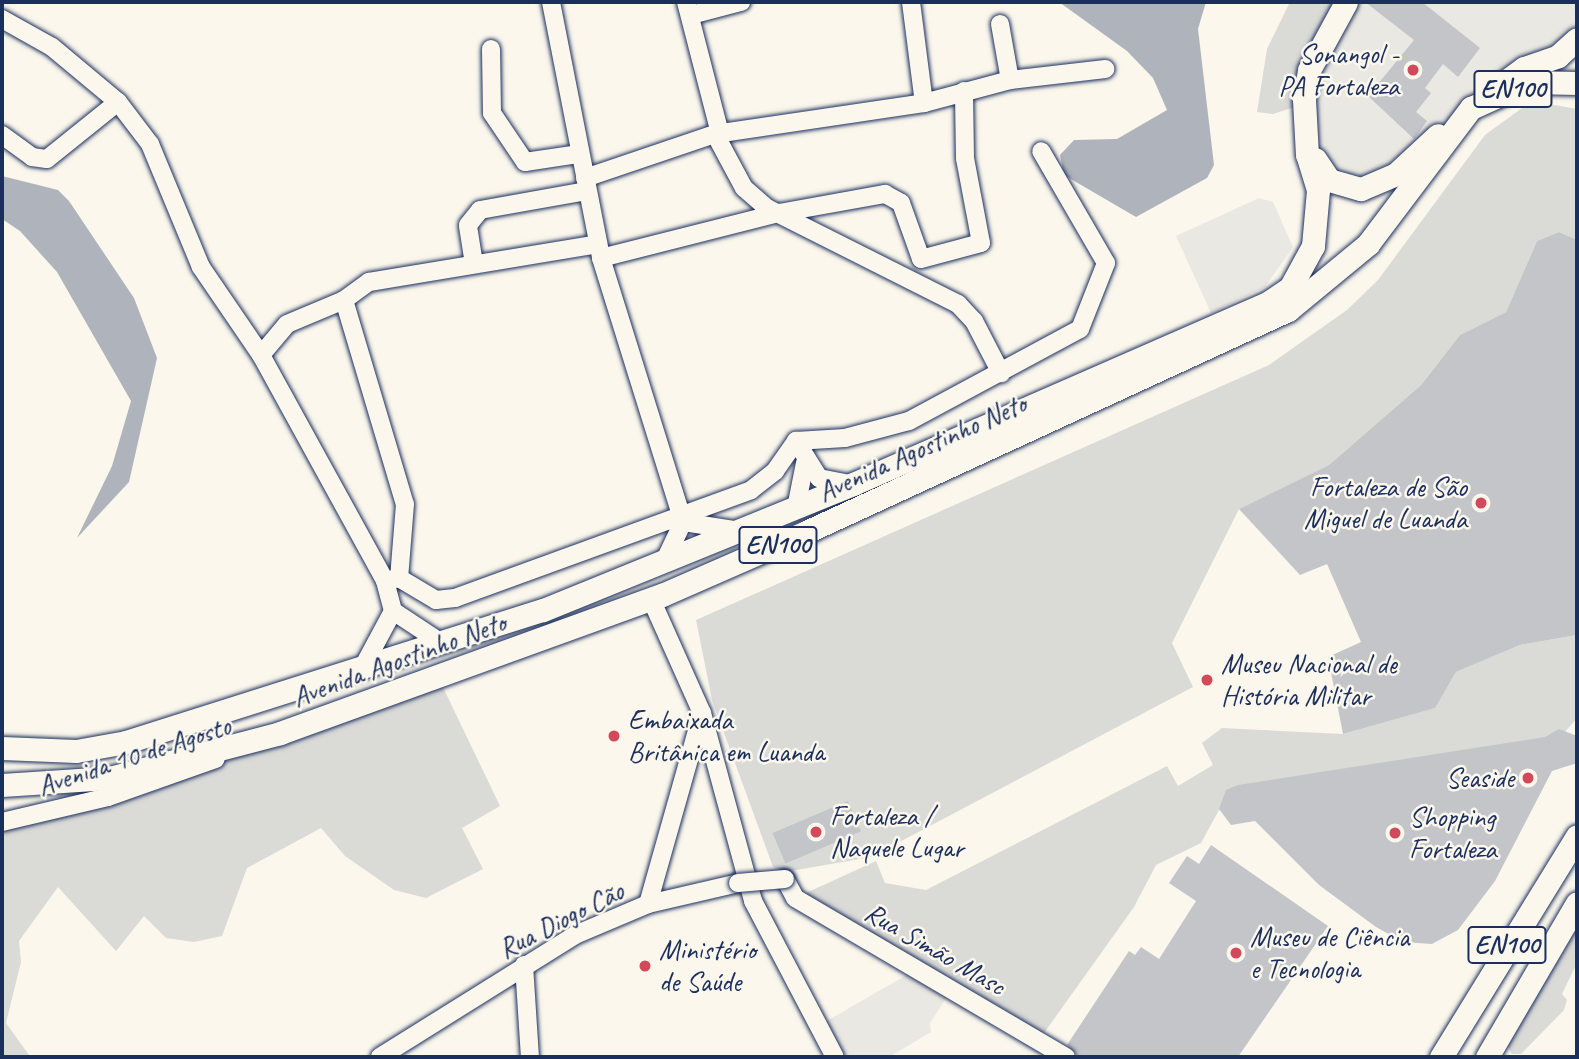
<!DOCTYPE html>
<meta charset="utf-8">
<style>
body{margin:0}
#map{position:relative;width:1579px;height:1059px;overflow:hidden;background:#fbf7ec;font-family:Caveat,sans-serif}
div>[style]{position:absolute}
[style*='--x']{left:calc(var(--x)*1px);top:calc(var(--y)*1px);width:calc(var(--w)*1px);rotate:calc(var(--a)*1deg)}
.built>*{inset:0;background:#eae8e2}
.green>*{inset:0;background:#dadad7}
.water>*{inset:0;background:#afb3bb}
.building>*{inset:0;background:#c3c5c9;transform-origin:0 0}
.roads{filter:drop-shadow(0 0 2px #1b2f5e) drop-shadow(0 0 2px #1b2f5e)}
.minor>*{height:18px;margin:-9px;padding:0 9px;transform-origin:9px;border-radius:9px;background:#fbf7ec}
.major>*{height:23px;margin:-11.5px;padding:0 11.5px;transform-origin:11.5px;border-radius:11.5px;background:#fbf7ec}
.bridges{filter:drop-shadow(0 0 2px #1b2f5e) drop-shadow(0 0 2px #1b2f5e)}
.minor-bridge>*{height:18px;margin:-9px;padding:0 9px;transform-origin:9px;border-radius:9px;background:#fbf7ec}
.dots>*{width:19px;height:19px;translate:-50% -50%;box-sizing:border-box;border:4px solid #fbf7ec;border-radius:50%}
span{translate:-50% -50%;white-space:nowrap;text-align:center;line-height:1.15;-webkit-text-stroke:5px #fbf7ec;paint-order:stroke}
.shield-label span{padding:2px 5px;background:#fbf7ec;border:2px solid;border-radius:5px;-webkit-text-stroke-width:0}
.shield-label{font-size:26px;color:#1b2f5e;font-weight:700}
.poi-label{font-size:28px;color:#1b2f5e}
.right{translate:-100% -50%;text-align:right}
.left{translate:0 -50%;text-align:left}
.street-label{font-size:28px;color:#1b2f5e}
.frame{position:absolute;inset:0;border:4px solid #1b2f5e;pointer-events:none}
</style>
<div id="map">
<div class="built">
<i style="clip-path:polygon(1346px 2px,1577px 2px,1577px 39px,1377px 186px,1323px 171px,1304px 104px)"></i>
<i style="clip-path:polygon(1259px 198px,1273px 202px,1293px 247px,1265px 287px,1211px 313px,1176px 236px)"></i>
<i style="clip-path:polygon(917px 969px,952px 989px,930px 1023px,931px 1032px,889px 1057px,835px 1057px,818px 1026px)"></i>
</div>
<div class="green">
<i style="clip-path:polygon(1290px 2px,1346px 2px,1304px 104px,1273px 114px,1257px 112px,1267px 49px)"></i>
<i style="clip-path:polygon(1549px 104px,1577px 109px,1577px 240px,1559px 232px,1537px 241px,1506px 312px,1460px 335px,1421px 385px,1329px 465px,1239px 509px,1172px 643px,1193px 687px,871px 857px,785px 872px,773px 867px,712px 700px,696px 620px,1269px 365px,1347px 310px,1378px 280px,1485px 135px,1522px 108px)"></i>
<i style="clip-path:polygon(1577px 635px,1577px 718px,1558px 740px,1219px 810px,1201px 843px,1156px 865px,1134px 907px,1039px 1040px,795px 898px,876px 861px,885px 883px,926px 890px,1167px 766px,1178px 786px,1213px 765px,1202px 743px,1222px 728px,1343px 734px,1434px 708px,1456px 672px,1520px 645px)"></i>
<i style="clip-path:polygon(439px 679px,500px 806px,462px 828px,483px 869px,426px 898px,394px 890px,345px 856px,321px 828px,247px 868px,222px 936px,194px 942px,166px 938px,144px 916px,116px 951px,58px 887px,19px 941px,21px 962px,6px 1023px,29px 1055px,2px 1057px,2px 822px)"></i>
<i style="clip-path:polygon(1577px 922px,1577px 963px,1562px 994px,1567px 1000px,1564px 1010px,1521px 1054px,1512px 1054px,1506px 1044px)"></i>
</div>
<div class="water">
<i style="clip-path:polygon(1059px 2px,1206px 2px,1198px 29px,1214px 165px,1207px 178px,1136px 217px,1064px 175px,1060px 155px,1074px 140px,1117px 139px,1167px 110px,1153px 78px,1127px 51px)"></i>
<i style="clip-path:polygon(2px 176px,58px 190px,69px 201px,134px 298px,157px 358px,129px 482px,77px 538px,112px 466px,131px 401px,57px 272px,20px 231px,2px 219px)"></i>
</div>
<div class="building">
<i style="clip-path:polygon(1365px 2px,1422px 2px,1480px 48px,1458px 77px,1443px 64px,1425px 88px,1431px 93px,1416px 112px,1427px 121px,1414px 139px,1368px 96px,1414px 40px)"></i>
<i style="clip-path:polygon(1559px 232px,1577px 240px,1577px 635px,1520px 645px,1456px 672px,1435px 708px,1343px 734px,1328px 657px,1361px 642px,1327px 564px,1300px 575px,1239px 509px,1329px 465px,1421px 385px,1460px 335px,1506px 312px,1537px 241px)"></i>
<i style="clip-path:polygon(1559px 729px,1577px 736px,1577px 763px,1552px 771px,1495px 881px,1458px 930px,1432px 944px,1403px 942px,1376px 927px,1319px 885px,1255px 821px,1231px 825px,1219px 809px,1226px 790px,1238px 785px,1545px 737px)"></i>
<i style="left:848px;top:801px;width:33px;height:82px;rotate:67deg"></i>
<i style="clip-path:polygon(1211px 845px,1328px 926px,1238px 1057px,1077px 1055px,1067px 1045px,1129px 951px,1135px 955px,1141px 947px,1159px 959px,1196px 901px,1169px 883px,1187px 856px,1199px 864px)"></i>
</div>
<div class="roads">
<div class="minor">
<i style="--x:551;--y:2;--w:261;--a:78.9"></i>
<i style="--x:601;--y:258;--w:276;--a:72.7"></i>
<i style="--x:683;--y:522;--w:44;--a:115.4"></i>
<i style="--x:686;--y:2;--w:135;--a:75.5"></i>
<i style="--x:911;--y:2;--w:102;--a:82.7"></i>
<i style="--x:691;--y:15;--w:52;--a:-14.6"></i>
<i style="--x:2;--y:19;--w:57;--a:29.2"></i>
<i style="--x:52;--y:47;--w:86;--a:39.8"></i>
<i style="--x:118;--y:102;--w:53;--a:52.7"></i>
<i style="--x:150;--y:144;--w:133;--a:67.5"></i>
<i style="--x:201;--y:267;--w:107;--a:55.7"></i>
<i style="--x:261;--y:355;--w:258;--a:61.2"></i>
<i style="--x:385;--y:581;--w:31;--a:75"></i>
<i style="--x:393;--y:611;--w:61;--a:118.2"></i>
<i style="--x:1000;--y:24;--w:57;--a:79.9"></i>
<i style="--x:491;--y:49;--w:64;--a:89.1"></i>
<i style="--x:492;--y:113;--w:59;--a:56"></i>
<i style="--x:525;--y:162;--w:55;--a:-8.4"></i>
<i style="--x:715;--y:134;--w:61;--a:61.8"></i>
<i style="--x:744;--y:188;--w:30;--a:41"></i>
<i style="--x:767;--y:208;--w:214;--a:26.7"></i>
<i style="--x:958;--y:304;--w:23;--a:47"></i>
<i style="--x:974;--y:321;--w:59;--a:62.6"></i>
<i style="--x:2;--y:135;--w:37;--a:36"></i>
<i style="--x:32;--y:157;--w:15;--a:8"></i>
<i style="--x:47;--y:159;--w:91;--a:-38.8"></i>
<i style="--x:585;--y:178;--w:137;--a:-18.7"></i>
<i style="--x:715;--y:134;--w:211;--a:-8.4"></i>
<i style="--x:924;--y:103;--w:89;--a:-15"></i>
<i style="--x:1010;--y:80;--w:96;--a:-6.6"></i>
<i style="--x:601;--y:258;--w:184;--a:-14.2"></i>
<i style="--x:779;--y:213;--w:108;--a:-10.2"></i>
<i style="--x:885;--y:194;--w:18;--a:29"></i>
<i style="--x:901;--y:203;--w:59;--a:70.3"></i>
<i style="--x:921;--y:259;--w:62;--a:-14.9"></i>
<i style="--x:981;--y:243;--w:86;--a:-100.7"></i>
<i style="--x:965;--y:158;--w:67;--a:-90.9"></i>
<i style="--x:474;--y:264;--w:39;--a:-99"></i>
<i style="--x:468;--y:225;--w:19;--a:-51"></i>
<i style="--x:480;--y:210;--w:109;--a:-10.1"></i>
<i style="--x:344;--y:300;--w:213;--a:73.4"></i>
<i style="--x:405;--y:504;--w:74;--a:94.6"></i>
<i style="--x:261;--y:355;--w:40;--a:-50"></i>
<i style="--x:287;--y:324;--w:62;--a:-22.8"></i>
<i style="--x:344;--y:300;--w:31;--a:-36"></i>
<i style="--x:369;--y:282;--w:232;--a:-9.4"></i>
<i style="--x:796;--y:441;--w:49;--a:-3.5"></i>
<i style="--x:845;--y:438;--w:66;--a:-14.9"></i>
<i style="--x:909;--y:421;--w:194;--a:-28.3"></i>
<i style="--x:1080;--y:329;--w:71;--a:-68.5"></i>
<i style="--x:1106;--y:263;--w:129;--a:-120.1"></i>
<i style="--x:796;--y:441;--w:44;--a:58.1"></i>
<i style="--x:819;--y:478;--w:33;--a:11"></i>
<i style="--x:797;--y:503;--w:41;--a:-78.7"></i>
<i style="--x:683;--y:522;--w:52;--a:8.9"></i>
<i style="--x:385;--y:581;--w:14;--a:-12"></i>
<i style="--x:399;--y:578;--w:43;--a:30.7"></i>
<i style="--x:436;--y:600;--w:19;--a:-6"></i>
<i style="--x:455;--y:598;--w:315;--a:-20"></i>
<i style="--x:751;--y:490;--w:31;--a:-38"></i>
<i style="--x:775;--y:471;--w:37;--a:-55"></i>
<i style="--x:651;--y:599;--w:125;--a:65.9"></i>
<i style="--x:702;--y:713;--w:195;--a:74.8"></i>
<i style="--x:753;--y:901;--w:176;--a:62.3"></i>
<i style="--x:393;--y:611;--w:60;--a:33.4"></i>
<i style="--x:2;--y:822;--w:109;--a:-13.3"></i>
<i style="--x:108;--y:797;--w:114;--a:-19.4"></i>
<i style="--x:785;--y:879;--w:21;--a:62"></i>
<i style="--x:795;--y:898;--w:314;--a:30.4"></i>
<i style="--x:648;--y:904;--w:198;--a:-74.2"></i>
<i style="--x:524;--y:965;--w:92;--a:86.3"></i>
<i style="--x:380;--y:1057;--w:230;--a:-32"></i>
<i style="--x:575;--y:935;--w:79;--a:-23"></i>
<i style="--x:648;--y:904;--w:92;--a:-13.1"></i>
</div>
<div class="major">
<i style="--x:1502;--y:84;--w:27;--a:-36"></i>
<i style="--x:1524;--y:68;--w:36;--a:-19"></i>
<i style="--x:1558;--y:56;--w:25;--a:-42"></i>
<i style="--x:1315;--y:159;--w:25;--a:56"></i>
<i style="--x:1329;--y:180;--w:33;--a:16"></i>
<i style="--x:1361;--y:189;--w:38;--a:-23"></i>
<i style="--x:1396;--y:174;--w:57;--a:-42.9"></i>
<i style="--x:2;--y:748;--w:74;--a:2.3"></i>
<i style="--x:76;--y:751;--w:51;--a:-10.2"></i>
<i style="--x:126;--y:742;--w:437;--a:-17.6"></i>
<i style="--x:543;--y:610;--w:335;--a:-22.1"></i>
<i style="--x:853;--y:484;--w:454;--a:-23.6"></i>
<i style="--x:1269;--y:302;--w:25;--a:-34"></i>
<i style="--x:1290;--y:288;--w:48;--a:-61.3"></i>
<i style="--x:1313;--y:246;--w:56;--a:-84.9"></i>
<i style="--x:1318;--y:190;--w:37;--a:-107"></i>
<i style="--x:1307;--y:155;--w:56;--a:-93.1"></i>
<i style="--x:1304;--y:99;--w:29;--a:-80"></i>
<i style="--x:1309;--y:70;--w:77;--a:-61.4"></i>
<i style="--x:2;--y:785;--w:107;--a:-3.7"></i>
<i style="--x:109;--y:778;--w:177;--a:-14.7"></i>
<i style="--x:280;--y:733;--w:406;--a:-19.9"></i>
<i style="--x:662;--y:595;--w:157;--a:-23.6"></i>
<i style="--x:806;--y:532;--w:531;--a:-24.73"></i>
<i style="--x:1288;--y:310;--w:104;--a:-39.5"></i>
<i style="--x:1368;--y:244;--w:171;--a:-52.9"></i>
<i style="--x:1471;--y:108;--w:64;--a:-24.1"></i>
<i style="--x:1529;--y:82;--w:48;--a:1.2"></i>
<i style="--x:1441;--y:1057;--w:259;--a:-58.4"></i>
<i style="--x:1487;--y:1057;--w:178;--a:-59.7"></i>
</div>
</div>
<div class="bridges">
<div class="minor-bridge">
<i style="--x:738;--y:883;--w:47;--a:-4.9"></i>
</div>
</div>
<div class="dots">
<i style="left:1413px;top:70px;background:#d1495b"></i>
<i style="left:1481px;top:503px;background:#d1495b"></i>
<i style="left:1207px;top:680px;background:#d1495b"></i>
<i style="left:614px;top:736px;background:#d1495b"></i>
<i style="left:1528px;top:778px;background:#d1495b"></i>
<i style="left:816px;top:832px;background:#d1495b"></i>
<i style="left:1395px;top:833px;background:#d1495b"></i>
<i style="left:1236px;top:953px;background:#d1495b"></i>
<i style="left:645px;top:966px;background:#d1495b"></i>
</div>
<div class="shield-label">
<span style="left:1513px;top:89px">EN100</span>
<span style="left:778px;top:545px">EN100</span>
<span style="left:1507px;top:945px">EN100</span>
</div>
<div class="poi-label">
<span class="right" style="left:1399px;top:70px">Sonangol -<br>PA Fortaleza</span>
<span class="right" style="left:1467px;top:503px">Fortaleza de São<br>Miguel de Luanda</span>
<span class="left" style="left:1221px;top:680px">Museu Nacional de<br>História Militar</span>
<span class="left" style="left:628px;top:736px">Embaixada<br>Britânica em Luanda</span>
<span class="right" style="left:1514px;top:778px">Seaside</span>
<span class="left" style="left:830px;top:832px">Fortaleza /<br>Naquele Lugar</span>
<span class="left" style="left:1409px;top:833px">Shopping<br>Fortaleza</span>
<span class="left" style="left:1250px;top:953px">Museu de Ciência<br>e Tecnologia</span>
<span class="left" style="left:659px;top:966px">Ministério<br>de Saúde</span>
</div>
<div class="street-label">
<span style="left:922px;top:448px;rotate:-24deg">Avenida Agostinho Neto</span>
<span style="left:399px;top:660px;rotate:-20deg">Avenida Agostinho Neto</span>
<span style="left:134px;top:756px;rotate:-18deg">Avenida 10 de Agosto</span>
<span style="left:561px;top:920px;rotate:-27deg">Rua Diogo Cão</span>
<span style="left:935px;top:949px;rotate:30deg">Rua Simão Masc</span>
</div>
<div class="frame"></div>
</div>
